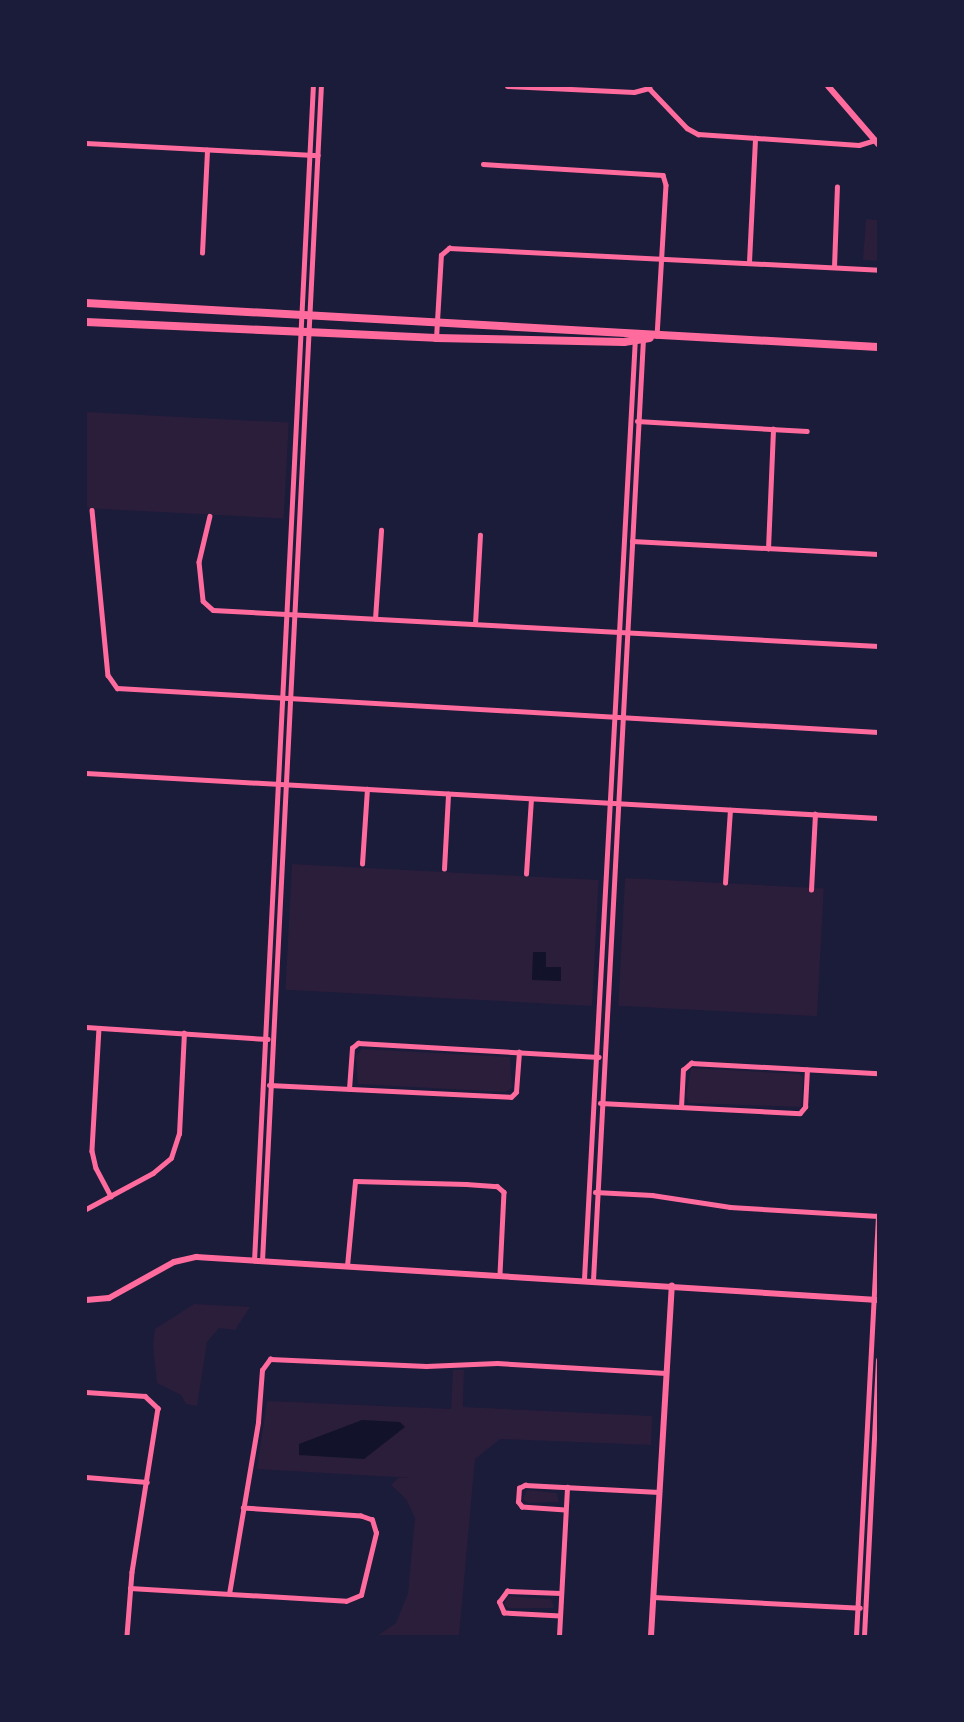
<!DOCTYPE html>
<style>
body{margin:0}
#map{position:relative;width:964px;height:1722px;overflow:hidden;background:#1b1b3a;font-family:"PT Sans Narrow",sans-serif}
div>[style]{position:absolute}
[style*='--x']{left:calc(var(--x)*1px);top:calc(var(--y)*1px);width:calc(var(--w)*1px);rotate:calc(var(--a)*1deg)}
.green>*{inset:0;background:#2a1e3b;transform-origin:0 0}
.water>*{inset:0;background:#12122b}
.minor>*{height:4.5px;margin:-2.25px;padding:0 2.25px;transform-origin:2.25px;border-radius:2.25px;background:#ff6b9d}
.tertiary>*{height:6px;margin:-3px;padding:0 3px;transform-origin:3px;border-radius:3px;background:#ff6b9d}
.primary>*{height:8px;margin:-4px;padding:0 4px;transform-origin:4px;border-radius:4px;background:#ff6b9d}
span{translate:-50% -50%;white-space:nowrap;text-align:center;line-height:1.15;-webkit-text-stroke:5px #1b1b3a;paint-order:stroke}
.frame{position:absolute;inset:0;border:87px solid #1b1b3a;pointer-events:none}
</style>
<div id="map">
<div class="green">
<i style="clip-path:polygon(866px 219px,878px 220px,878px 261px,863px 260px)"></i>
<i style="left:86px;top:412px;width:203px;height:96px;rotate:3deg"></i>
<i style="left:292px;top:864px;width:307px;height:126px;rotate:3deg"></i>
<i style="left:625px;top:878px;width:199px;height:128px;rotate:3deg"></i>
<i style="clip-path:polygon(362px 1049px,510px 1057px,512px 1088px,505px 1092px,358px 1084px,356px 1056px)"></i>
<i style="clip-path:polygon(691px 1068px,799px 1074px,803px 1078px,801px 1107px,689px 1103px,686px 1096px)"></i>
<i style="clip-path:polygon(194px 1304px,250px 1307px,235px 1330px,219px 1328px,207px 1342px,197px 1406px,186px 1404px,181px 1395px,157px 1383px,153px 1345px,155px 1329px)"></i>
<i style="clip-path:polygon(453px 1370px,464px 1370px,463px 1407px,652px 1416px,651px 1445px,500px 1439px,475px 1459px,459px 1636px,377px 1636px,396px 1623px,408px 1593px,415px 1518px,406px 1499px,391px 1485px,398px 1478px,412px 1478px,257px 1469px,267px 1401px,451px 1409px)"></i>
<i style="clip-path:polygon(527px 1490px,557px 1493px,559px 1502px,528px 1503px,523px 1499px)"></i>
<i style="clip-path:polygon(508px 1596px,551px 1599px,554px 1608px,509px 1608px,504px 1605px)"></i>
</div>
<div class="water">
<i style="clip-path:polygon(533px 952px,546px 952px,546px 967px,561px 967px,561px 981px,532px 980px)"></i>
<i style="clip-path:polygon(362px 1420px,400px 1422px,405px 1427px,364px 1459px,299px 1455px,299px 1444px)"></i>
</div>
<div class="minor">
<i style="--x:507;--y:86;--w:127;--a:2.7"></i>
<i style="--x:634;--y:92;--w:16;--a:-15"></i>
<i style="--x:647;--y:86;--w:58;--a:46.4"></i>
<i style="--x:687;--y:128;--w:13;--a:29"></i>
<i style="--x:698;--y:134;--w:161;--a:3.9"></i>
<i style="--x:859;--y:145;--w:17;--a:-17"></i>
<i style="--x:86;--y:143;--w:232;--a:3"></i>
<i style="--x:483;--y:164;--w:180;--a:3.5"></i>
<i style="--x:663;--y:175;--w:10;--a:73"></i>
<i style="--x:666;--y:185;--w:151;--a:93.4"></i>
<i style="--x:202;--y:253;--w:103;--a:-87.2"></i>
<i style="--x:749;--y:262;--w:124;--a:-87.2"></i>
<i style="--x:834;--y:267;--w:80;--a:-87.9"></i>
<i style="--x:436;--y:338;--w:83;--a:-86.6"></i>
<i style="--x:441;--y:255;--w:11;--a:-41"></i>
<i style="--x:449;--y:248;--w:430;--a:2.9"></i>
<i style="--x:637;--y:421;--w:170;--a:3.4"></i>
<i style="--x:92;--y:510;--w:166;--a:84.5"></i>
<i style="--x:108;--y:675;--w:16;--a:55"></i>
<i style="--x:117;--y:688;--w:762;--a:3.31"></i>
<i style="--x:210;--y:516;--w:47;--a:103.4"></i>
<i style="--x:199;--y:562;--w:39;--a:84"></i>
<i style="--x:203;--y:601;--w:13;--a:42"></i>
<i style="--x:213;--y:610;--w:666;--a:3.1"></i>
<i style="--x:632;--y:541;--w:246;--a:3"></i>
<i style="--x:768;--y:549;--w:120;--a:-87.6"></i>
<i style="--x:375;--y:619;--w:89;--a:-86.1"></i>
<i style="--x:475;--y:624;--w:89;--a:-86.8"></i>
<i style="--x:86;--y:773;--w:793;--a:3.25"></i>
<i style="--x:362;--y:864;--w:75;--a:-86.2"></i>
<i style="--x:444;--y:869;--w:75;--a:-86.9"></i>
<i style="--x:526;--y:874;--w:75;--a:-86.2"></i>
<i style="--x:725;--y:883;--w:73;--a:-86.1"></i>
<i style="--x:811;--y:890;--w:76;--a:-87"></i>
<i style="--x:86;--y:1027;--w:182;--a:3.8"></i>
<i style="--x:99;--y:1028;--w:123;--a:93.3"></i>
<i style="--x:92;--y:1151;--w:17;--a:77"></i>
<i style="--x:96;--y:1168;--w:32;--a:62"></i>
<i style="--x:269;--y:1085;--w:242;--a:2.8"></i>
<i style="--x:511;--y:1097;--w:7;--a:-45"></i>
<i style="--x:516;--y:1092;--w:40;--a:-85.7"></i>
<i style="--x:349;--y:1089;--w:41;--a:-85.8"></i>
<i style="--x:352;--y:1048;--w:8;--a:-40"></i>
<i style="--x:358;--y:1043;--w:241;--a:3.3"></i>
<i style="--x:600;--y:1103;--w:200;--a:2.9"></i>
<i style="--x:800;--y:1113;--w:8;--a:-50"></i>
<i style="--x:805;--y:1107;--w:37;--a:-87"></i>
<i style="--x:681;--y:1107;--w:37;--a:-87"></i>
<i style="--x:683;--y:1070;--w:11;--a:-41"></i>
<i style="--x:691;--y:1063;--w:187;--a:3.1"></i>
<i style="--x:595;--y:1192;--w:57;--a:3"></i>
<i style="--x:652;--y:1195;--w:79;--a:8.7"></i>
<i style="--x:730;--y:1207;--w:148;--a:3.5"></i>
<i style="--x:86;--y:1209;--w:76;--a:-28.2"></i>
<i style="--x:153;--y:1173;--w:23;--a:-40"></i>
<i style="--x:171;--y:1158;--w:25;--a:-72"></i>
<i style="--x:179;--y:1134;--w:101;--a:-87.2"></i>
<i style="--x:254;--y:1261;--w:1176;--a:-87.13"></i>
<i style="--x:262;--y:1261;--w:1176;--a:-87.13"></i>
<i style="--x:347;--y:1266;--w:85;--a:-84.6"></i>
<i style="--x:355;--y:1181;--w:111;--a:1.5"></i>
<i style="--x:466;--y:1184;--w:31;--a:4"></i>
<i style="--x:497;--y:1186;--w:9;--a:41"></i>
<i style="--x:504;--y:1192;--w:83;--a:92.8"></i>
<i style="--x:584;--y:1279;--w:942;--a:-86.9"></i>
<i style="--x:593;--y:1280;--w:942;--a:-86.96"></i>
<i style="--x:86;--y:1392;--w:59;--a:3.9"></i>
<i style="--x:145;--y:1396;--w:18;--a:43"></i>
<i style="--x:158;--y:1408;--w:166;--a:99"></i>
<i style="--x:132;--y:1572;--w:64;--a:94.5"></i>
<i style="--x:86;--y:1477;--w:61;--a:4.7"></i>
<i style="--x:565;--y:1510;--w:43;--a:-176"></i>
<i style="--x:522;--y:1507;--w:6;--a:-129"></i>
<i style="--x:518;--y:1502;--w:14;--a:-86"></i>
<i style="--x:519;--y:1488;--w:7;--a:-27"></i>
<i style="--x:525;--y:1485;--w:134;--a:3"></i>
<i style="--x:130;--y:1588;--w:216;--a:3.4"></i>
<i style="--x:346;--y:1601;--w:16;--a:-22"></i>
<i style="--x:361;--y:1595;--w:64;--a:-76.4"></i>
<i style="--x:376;--y:1533;--w:14;--a:-107"></i>
<i style="--x:372;--y:1520;--w:12;--a:-160"></i>
<i style="--x:361;--y:1516;--w:118;--a:-176.1"></i>
<i style="--x:229;--y:1594;--w:174;--a:-80.4"></i>
<i style="--x:258;--y:1422;--w:52;--a:-85.6"></i>
<i style="--x:262;--y:1370;--w:14;--a:-54"></i>
<i style="--x:270;--y:1359;--w:156;--a:2.6"></i>
<i style="--x:426;--y:1366;--w:71;--a:-2.4"></i>
<i style="--x:497;--y:1363;--w:169;--a:3.4"></i>
<i style="--x:653;--y:1597;--w:207;--a:3"></i>
<i style="--x:560;--y:1616;--w:56;--a:-176.9"></i>
<i style="--x:504;--y:1613;--w:12;--a:-114"></i>
<i style="--x:499;--y:1602;--w:14;--a:-54"></i>
<i style="--x:507;--y:1591;--w:54;--a:2.1"></i>
<i style="--x:559;--y:1636;--w:149;--a:-86.9"></i>
<i style="--x:856;--y:1636;--w:421;--a:-87"></i>
<i style="--x:864;--y:1636;--w:276;--a:-87.1"></i>
</div>
<div class="tertiary">
<i style="--x:828;--y:86;--w:77;--a:49.2"></i>
<i style="--x:86;--y:1300;--w:23;--a:-5"></i>
<i style="--x:109;--y:1298;--w:74;--a:-29"></i>
<i style="--x:174;--y:1262;--w:23;--a:-13"></i>
<i style="--x:196;--y:1257;--w:683;--a:3.61"></i>
<i style="--x:651;--y:1636;--w:351;--a:-86.6"></i>
</div>
<div class="primary">
<i style="--x:86;--y:303;--w:793;--a:3.18"></i>
<i style="--x:86;--y:322;--w:350;--a:2.6"></i>
<i style="--x:436;--y:338;--w:188;--a:1.2"></i>
<i style="--x:624;--y:342;--w:26;--a:-9"></i>
</div>
<div class="frame"></div>
</div>
